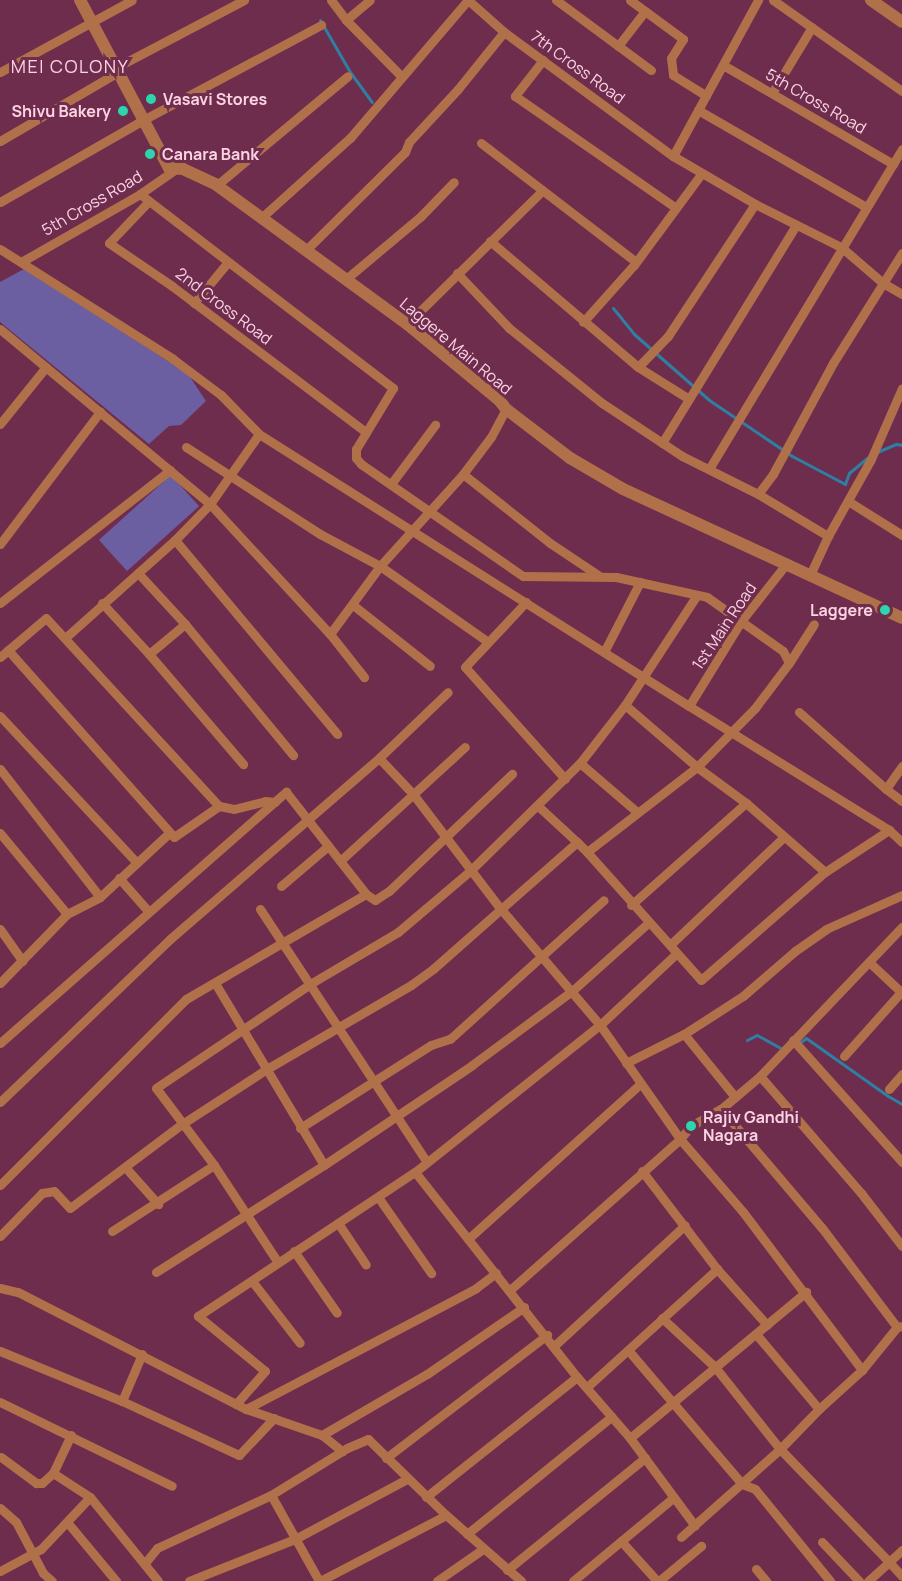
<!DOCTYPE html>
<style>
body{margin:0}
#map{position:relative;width:902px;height:1581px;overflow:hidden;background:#6e2d4d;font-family:Manrope,sans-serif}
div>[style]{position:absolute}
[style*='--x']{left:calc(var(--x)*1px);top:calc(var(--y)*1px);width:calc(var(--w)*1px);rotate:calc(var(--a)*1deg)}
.green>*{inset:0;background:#6b5ea1;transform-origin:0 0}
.stream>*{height:3px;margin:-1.5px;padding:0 1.5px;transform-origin:1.5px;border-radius:1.5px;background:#2f7fa3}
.minor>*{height:9px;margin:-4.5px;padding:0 4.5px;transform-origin:4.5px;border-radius:4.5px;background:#b07049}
.tertiary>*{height:12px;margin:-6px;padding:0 6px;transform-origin:6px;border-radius:6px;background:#b07049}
.dots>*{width:16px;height:16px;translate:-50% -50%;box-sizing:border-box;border:3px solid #6e2d4d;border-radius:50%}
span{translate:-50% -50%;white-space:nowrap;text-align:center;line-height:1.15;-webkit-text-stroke:6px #6e2d4d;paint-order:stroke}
.street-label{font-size:16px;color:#fcd3e4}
.poi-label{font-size:16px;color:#fcd3e4;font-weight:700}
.left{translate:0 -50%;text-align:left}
.right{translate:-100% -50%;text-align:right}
.neighbourhood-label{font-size:18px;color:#fcd3e4;letter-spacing:1.5px}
</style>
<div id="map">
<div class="green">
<i style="clip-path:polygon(24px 269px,188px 374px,206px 401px,181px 425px,169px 426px,149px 444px,0 322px,0 282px)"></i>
<i style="left:171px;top:475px;width:42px;height:97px;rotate:48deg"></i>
</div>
<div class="stream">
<i style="--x:320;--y:20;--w:60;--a:60"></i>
<i style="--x:350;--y:72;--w:37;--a:54"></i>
<i style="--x:613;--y:308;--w:33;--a:51"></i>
<i style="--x:634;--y:334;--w:100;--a:41.3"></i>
<i style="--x:709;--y:400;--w:100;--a:34"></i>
<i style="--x:792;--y:456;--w:60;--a:27.8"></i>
<i style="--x:845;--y:484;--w:12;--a:-70"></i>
<i style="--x:849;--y:473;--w:26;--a:-40"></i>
<i style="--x:877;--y:452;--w:21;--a:-23"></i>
<i style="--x:896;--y:444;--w:6;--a:9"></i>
<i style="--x:747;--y:1040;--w:11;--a:-27"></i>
<i style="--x:757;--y:1035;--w:29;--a:29"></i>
<i style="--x:798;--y:1044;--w:10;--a:-37"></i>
<i style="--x:806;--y:1038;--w:100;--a:35.3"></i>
<i style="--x:888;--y:1096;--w:16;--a:30"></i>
</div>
<div class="minor">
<i style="--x:331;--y:0;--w:25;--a:53"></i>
<i style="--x:346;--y:20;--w:78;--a:45.5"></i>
<i style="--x:468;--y:0;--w:48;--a:41.6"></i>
<i style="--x:504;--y:32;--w:210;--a:36.3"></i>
<i style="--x:673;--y:156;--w:95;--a:30.3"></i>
<i style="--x:755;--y:204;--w:96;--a:26.6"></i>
<i style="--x:841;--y:247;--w:55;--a:40.6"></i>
<i style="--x:883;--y:283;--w:22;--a:30"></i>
<i style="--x:556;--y:0;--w:118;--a:36.4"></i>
<i style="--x:630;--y:0;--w:66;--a:36.3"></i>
<i style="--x:683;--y:39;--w:22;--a:122"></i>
<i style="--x:671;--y:58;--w:17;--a:83"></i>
<i style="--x:673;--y:75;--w:39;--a:32"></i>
<i style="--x:773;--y:0;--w:158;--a:35.2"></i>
<i style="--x:346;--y:20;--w:31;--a:-40"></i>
<i style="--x:618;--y:46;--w:44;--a:-52.4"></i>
<i style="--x:543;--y:60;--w:46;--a:127.9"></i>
<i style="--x:515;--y:96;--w:196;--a:34.8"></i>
<i style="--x:723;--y:65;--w:197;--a:30.2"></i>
<i style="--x:115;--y:68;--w:146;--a:-27.8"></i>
<i style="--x:0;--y:72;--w:150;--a:-28.6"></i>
<i style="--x:772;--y:93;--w:77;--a:-58.8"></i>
<i style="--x:698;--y:110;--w:194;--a:30"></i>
<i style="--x:0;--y:141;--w:137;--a:-30.3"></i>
<i style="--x:481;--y:143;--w:195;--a:37.5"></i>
<i style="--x:673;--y:156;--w:178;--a:-61.4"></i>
<i style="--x:217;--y:185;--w:170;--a:-39.8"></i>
<i style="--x:140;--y:194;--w:319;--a:37.5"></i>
<i style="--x:393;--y:388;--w:71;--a:121.2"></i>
<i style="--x:356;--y:449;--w:9;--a:90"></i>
<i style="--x:356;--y:458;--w:8;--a:50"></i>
<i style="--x:361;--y:464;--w:197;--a:34.7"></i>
<i style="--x:523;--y:576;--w:93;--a:0.6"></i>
<i style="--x:616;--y:577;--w:93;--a:12.4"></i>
<i style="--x:707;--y:597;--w:93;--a:35.4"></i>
<i style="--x:783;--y:651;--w:13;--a:63"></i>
<i style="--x:149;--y:201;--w:58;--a:133.6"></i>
<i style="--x:109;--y:243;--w:76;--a:34.3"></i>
<i style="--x:172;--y:286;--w:243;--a:37"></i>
<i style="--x:0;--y:202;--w:165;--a:-29.8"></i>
<i style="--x:143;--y:120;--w:202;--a:-28.1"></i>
<i style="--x:261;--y:218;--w:120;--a:-42"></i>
<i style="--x:350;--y:138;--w:182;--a:-49.5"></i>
<i style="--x:490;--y:241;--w:194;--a:40.4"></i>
<i style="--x:638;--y:367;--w:60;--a:32.1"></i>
<i style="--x:0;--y:249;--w:205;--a:32.4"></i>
<i style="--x:173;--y:359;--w:60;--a:36.9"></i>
<i style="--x:221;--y:395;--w:54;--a:45.7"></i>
<i style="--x:259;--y:434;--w:509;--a:32.32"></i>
<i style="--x:689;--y:706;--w:235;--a:31.8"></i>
<i style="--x:889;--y:830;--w:18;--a:43"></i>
<i style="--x:306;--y:250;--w:139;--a:-44.7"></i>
<i style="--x:405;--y:152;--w:11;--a:-68"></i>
<i style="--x:409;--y:142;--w:72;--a:-47.2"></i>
<i style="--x:458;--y:89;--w:73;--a:-51.1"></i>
<i style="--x:21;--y:262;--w:137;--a:-29.7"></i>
<i style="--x:140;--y:194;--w:44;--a:-34.8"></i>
<i style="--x:457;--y:273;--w:76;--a:46.6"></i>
<i style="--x:509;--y:328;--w:119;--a:38.9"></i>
<i style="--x:602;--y:403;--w:96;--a:33.5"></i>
<i style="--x:682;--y:456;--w:85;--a:26.6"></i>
<i style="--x:758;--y:494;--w:82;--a:31"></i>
<i style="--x:346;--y:279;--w:98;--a:-40"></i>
<i style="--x:421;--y:216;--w:47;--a:-45.9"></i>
<i style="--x:194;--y:303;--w:53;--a:-50.3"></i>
<i style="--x:583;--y:322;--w:76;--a:-48.2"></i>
<i style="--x:634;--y:265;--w:113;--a:-53.6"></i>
<i style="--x:407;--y:324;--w:190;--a:-44.6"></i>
<i style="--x:0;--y:329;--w:273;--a:39.8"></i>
<i style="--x:210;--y:504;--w:177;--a:47.3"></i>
<i style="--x:330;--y:634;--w:84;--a:-53.7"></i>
<i style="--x:380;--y:566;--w:124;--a:-47.9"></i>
<i style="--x:463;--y:474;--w:46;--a:-52.9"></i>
<i style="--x:491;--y:437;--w:32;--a:-62"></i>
<i style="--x:638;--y:367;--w:43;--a:-45.9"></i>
<i style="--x:668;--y:336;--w:158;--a:-56.6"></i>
<i style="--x:0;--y:424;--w:73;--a:-51.1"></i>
<i style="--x:662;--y:443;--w:256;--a:-58.4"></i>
<i style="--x:186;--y:447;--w:160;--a:33"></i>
<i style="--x:320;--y:534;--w:68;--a:28.1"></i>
<i style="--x:380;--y:566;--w:132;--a:35.1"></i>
<i style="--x:709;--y:469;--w:374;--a:-58.9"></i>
<i style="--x:463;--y:474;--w:111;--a:38.4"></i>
<i style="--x:550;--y:543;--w:58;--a:33.7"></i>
<i style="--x:391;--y:484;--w:74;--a:-53.3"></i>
<i style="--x:758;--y:494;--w:25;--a:-53"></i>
<i style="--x:773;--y:474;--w:126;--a:-61.6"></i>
<i style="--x:833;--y:363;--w:130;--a:-57.9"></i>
<i style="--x:848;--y:501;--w:64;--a:32.2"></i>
<i style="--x:175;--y:540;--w:253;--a:50.1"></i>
<i style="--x:0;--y:544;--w:166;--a:-52.9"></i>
<i style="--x:138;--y:573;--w:69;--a:47.3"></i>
<i style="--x:185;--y:624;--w:170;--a:50.5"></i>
<i style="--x:810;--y:575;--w:43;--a:-65.2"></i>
<i style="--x:828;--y:536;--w:88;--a:-60.8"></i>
<i style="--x:871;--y:459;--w:77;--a:-66.4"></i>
<i style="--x:526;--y:602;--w:89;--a:133.2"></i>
<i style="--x:465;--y:667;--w:150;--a:48.2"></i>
<i style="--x:0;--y:603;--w:216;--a:-38"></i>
<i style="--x:102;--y:603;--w:69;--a:47.3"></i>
<i style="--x:149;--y:654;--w:145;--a:49.5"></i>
<i style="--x:353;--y:605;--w:98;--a:38.4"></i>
<i style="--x:330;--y:634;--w:55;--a:51.7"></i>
<i style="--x:65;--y:638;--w:147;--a:-41.7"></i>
<i style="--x:175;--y:540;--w:50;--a:-45.8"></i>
<i style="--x:210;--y:504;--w:85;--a:-55"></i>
<i style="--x:8;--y:650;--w:250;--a:48.4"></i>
<i style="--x:174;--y:837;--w:55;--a:-34.6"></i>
<i style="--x:219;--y:806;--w:15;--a:11"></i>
<i style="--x:234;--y:809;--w:32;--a:-14"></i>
<i style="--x:265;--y:801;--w:10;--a:6"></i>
<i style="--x:604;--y:652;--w:79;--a:-62.8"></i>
<i style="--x:149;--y:654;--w:47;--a:-39.8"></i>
<i style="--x:0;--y:657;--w:60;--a:-40.3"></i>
<i style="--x:46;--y:618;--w:255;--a:47.4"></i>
<i style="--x:625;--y:705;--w:95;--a:40.7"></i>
<i style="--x:697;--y:767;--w:61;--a:36.3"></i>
<i style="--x:746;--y:803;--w:105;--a:41.1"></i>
<i style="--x:689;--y:706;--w:101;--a:-58.4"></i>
<i style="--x:742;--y:620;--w:71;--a:-51.8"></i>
<i style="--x:799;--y:712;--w:116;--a:41.5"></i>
<i style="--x:0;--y:716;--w:200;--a:47"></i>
<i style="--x:379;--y:758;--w:50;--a:46.6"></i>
<i style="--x:413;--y:794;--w:143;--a:52.7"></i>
<i style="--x:500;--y:908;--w:154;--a:49.5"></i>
<i style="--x:600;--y:1025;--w:139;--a:54.9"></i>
<i style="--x:680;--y:1139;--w:96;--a:49.2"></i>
<i style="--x:743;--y:1212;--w:198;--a:53"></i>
<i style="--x:580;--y:763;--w:75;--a:40.7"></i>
<i style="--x:902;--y:766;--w:28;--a:125"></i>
<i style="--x:886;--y:789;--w:20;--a:37"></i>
<i style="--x:0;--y:769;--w:162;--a:52"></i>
<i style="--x:538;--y:806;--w:53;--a:42.7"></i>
<i style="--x:0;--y:833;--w:105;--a:50.4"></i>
<i style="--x:587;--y:852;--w:171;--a:48.3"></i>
<i style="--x:701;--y:980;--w:164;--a:-41.1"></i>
<i style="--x:825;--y:872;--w:77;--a:-33.3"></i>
<i style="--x:340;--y:861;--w:169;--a:-42.4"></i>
<i style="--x:119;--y:878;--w:45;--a:48.6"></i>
<i style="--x:281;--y:886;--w:62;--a:-40.4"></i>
<i style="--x:631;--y:905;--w:154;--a:-41.6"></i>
<i style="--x:260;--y:909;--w:302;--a:56.6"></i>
<i style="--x:0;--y:929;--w:39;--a:55"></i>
<i style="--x:670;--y:945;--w:157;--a:-43.5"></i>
<i style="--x:869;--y:962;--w:45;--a:43.2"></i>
<i style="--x:0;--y:983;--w:96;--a:-45.8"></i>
<i style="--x:67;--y:914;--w:37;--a:-27"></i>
<i style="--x:100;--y:897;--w:94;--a:-42.8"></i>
<i style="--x:215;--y:983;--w:212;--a:59.1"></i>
<i style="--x:684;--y:1034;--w:70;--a:-32.8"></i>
<i style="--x:743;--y:996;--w:69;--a:-40.9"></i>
<i style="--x:795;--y:951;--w:38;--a:-35"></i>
<i style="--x:826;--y:929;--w:83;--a:-24.1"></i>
<i style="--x:793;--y:1040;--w:164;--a:48.2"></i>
<i style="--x:0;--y:1043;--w:381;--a:-41.3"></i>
<i style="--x:286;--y:792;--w:130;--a:51.9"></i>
<i style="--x:366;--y:894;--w:11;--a:34"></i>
<i style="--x:375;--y:900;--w:17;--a:-33"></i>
<i style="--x:389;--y:891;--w:170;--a:-43.6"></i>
<i style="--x:844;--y:1056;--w:87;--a:-48.3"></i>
<i style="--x:626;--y:1063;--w:65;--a:-26.6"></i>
<i style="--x:684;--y:1034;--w:81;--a:51"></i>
<i style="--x:760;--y:1076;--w:155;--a:49.2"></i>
<i style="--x:861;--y:1193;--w:67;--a:52.3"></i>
<i style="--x:889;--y:1089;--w:20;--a:-49"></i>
<i style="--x:0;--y:1102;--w:236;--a:-43.8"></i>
<i style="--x:170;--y:939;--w:276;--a:-40.9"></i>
<i style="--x:379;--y:758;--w:95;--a:-43.7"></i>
<i style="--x:721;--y:1109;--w:156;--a:49.7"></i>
<i style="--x:822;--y:1228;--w:124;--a:52.9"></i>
<i style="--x:300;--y:1128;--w:155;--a:-32.4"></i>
<i style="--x:431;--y:1045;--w:20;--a:-18"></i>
<i style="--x:450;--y:1039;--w:207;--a:-42.1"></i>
<i style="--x:125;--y:1167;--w:50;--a:48.3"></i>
<i style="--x:642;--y:1171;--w:123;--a:52.6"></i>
<i style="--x:717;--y:1269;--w:75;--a:48.2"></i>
<i style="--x:415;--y:1172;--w:261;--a:51.7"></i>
<i style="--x:577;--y:1377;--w:81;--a:49"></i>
<i style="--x:630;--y:1438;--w:109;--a:53.5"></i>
<i style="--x:0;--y:1185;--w:263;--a:-45"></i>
<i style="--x:186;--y:999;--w:208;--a:-30.3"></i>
<i style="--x:378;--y:1197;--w:93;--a:55.1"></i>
<i style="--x:338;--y:1223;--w:50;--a:56.3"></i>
<i style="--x:112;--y:1231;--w:121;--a:-32.9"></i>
<i style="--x:0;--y:1236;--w:60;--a:-45.7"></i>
<i style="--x:42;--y:1193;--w:12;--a:-9"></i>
<i style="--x:54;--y:1191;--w:23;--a:47"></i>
<i style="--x:70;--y:1208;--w:140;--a:-36.9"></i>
<i style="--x:182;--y:1124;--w:99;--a:-33"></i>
<i style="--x:265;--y:1070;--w:169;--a:-30.2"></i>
<i style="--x:411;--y:985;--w:27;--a:-36"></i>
<i style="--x:433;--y:969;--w:192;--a:-41.4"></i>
<i style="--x:577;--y:842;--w:14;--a:45"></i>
<i style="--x:587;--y:852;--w:139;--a:-37.7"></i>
<i style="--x:697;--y:767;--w:83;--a:-45.5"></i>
<i style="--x:755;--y:708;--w:56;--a:-52.9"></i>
<i style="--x:789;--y:663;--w:46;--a:-57.3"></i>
<i style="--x:468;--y:1239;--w:232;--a:-42"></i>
<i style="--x:294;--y:1251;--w:75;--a:55.3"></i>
<i style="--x:277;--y:1261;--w:115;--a:-123.3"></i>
<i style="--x:214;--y:1165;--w:96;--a:-127"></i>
<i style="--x:156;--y:1088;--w:186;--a:-34"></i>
<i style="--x:310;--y:984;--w:102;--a:-30.6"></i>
<i style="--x:398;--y:932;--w:96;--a:-40.3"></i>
<i style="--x:471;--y:870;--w:153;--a:-44.5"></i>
<i style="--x:580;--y:763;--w:73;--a:-52.2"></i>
<i style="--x:625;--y:705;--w:131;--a:-56.8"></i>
<i style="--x:156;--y:1272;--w:199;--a:-32.5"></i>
<i style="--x:324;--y:1165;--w:179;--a:-34"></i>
<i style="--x:472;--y:1065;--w:124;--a:-36.5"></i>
<i style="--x:572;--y:991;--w:102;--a:-41.8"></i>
<i style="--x:252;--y:1281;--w:78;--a:52.3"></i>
<i style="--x:0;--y:1288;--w:18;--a:13"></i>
<i style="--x:18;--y:1292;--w:256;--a:27.2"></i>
<i style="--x:246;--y:1409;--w:80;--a:18.9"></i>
<i style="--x:322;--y:1435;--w:26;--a:39"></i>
<i style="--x:510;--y:1290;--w:227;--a:-41.6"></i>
<i style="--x:680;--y:1139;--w:17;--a:-50"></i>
<i style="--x:691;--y:1126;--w:34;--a:-30"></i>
<i style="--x:721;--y:1109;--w:51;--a:-40.2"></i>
<i style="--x:760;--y:1076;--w:206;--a:-46.4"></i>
<i style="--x:662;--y:1318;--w:72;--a:42.8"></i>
<i style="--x:715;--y:1367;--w:105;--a:51.6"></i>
<i style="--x:780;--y:1449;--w:157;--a:46"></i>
<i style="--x:889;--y:1562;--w:18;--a:-43"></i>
<i style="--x:756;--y:1334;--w:98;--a:50"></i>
<i style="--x:554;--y:1346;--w:178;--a:-42.7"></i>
<i style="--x:628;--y:1350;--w:176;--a:49.6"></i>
<i style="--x:742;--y:1484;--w:14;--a:21"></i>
<i style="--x:755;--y:1489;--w:119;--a:50.8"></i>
<i style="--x:0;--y:1351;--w:132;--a:22.3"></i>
<i style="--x:122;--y:1401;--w:129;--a:24.8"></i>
<i style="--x:239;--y:1455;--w:51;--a:-46.6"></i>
<i style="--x:587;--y:1387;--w:176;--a:-42.2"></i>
<i style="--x:122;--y:1401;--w:51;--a:-66.9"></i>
<i style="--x:0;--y:1402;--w:191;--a:26"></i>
<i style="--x:236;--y:1404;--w:44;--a:-48.7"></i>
<i style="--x:265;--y:1371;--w:87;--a:-140.6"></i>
<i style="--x:198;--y:1316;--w:260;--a:-33.6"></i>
<i style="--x:415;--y:1172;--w:236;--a:-38.5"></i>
<i style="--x:600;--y:1025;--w:105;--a:-43.1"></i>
<i style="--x:246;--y:1409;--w:260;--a:-27.7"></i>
<i style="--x:476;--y:1288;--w:25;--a:-37"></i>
<i style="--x:322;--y:1435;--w:121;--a:-30.2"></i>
<i style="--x:427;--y:1374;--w:118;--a:-34.6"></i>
<i style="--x:630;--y:1438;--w:229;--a:-39.7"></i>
<i style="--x:1;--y:1457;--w:44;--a:36.6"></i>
<i style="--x:36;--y:1483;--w:6;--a:0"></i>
<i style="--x:42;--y:1483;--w:15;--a:-42"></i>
<i style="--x:53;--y:1473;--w:42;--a:-64.7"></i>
<i style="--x:386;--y:1458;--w:203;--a:-37.4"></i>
<i style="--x:53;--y:1473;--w:44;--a:33"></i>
<i style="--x:90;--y:1497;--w:108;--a:51"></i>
<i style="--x:271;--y:1495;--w:98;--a:60.8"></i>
<i style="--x:426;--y:1497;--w:193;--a:-38.5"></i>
<i style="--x:0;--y:1508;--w:21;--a:41"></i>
<i style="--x:16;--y:1522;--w:58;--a:62.1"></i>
<i style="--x:43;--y:1573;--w:12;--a:42"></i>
<i style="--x:67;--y:1522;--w:77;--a:50.3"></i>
<i style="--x:467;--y:1534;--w:186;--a:-39.1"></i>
<i style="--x:681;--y:1537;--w:132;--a:-41.6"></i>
<i style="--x:780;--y:1449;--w:56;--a:-45.7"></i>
<i style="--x:819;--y:1409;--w:58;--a:-42.2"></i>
<i style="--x:862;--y:1370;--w:55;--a:-50.9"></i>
<i style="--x:897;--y:1327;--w:5;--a:-11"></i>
<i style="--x:621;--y:1541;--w:54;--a:48"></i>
<i style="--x:822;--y:1542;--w:54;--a:46.5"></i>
<i style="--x:145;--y:1563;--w:19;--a:-51"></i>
<i style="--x:157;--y:1548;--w:126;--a:-24.9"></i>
<i style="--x:271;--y:1495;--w:89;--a:-31.7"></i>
<i style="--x:347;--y:1448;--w:23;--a:-23"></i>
<i style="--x:368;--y:1439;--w:109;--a:44.3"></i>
<i style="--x:446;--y:1515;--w:100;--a:41.3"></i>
<i style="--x:756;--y:1569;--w:16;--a:50"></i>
<i style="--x:507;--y:1570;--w:178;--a:-39.1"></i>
<i style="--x:0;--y:1571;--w:47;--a:-28.2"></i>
<i style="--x:41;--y:1549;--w:71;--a:-46.7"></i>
<i style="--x:189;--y:1581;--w:114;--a:-21.6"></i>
<i style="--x:295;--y:1539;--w:127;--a:-28.2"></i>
<i style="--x:320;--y:1581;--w:142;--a:-27.6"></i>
<i style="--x:437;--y:1581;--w:56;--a:-34.8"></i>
<i style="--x:573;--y:1581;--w:131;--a:-39.7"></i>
<i style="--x:659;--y:1581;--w:55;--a:-39.8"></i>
<i style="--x:868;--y:1581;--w:28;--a:-42"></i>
<i style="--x:889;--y:1562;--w:19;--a:47"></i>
</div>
<div class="tertiary">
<i style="--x:80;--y:0;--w:190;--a:62.1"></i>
<i style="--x:169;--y:168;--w:14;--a:4"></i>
<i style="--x:183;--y:169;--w:35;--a:25"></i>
<i style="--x:215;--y:184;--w:238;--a:36.1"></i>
<i style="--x:407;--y:324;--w:119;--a:39.6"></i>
<i style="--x:499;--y:400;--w:11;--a:52"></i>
<i style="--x:506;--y:409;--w:81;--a:37.4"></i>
<i style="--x:570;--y:458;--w:61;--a:30.3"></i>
<i style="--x:623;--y:489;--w:307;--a:24.8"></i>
<i style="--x:871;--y:0;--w:38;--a:35"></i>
</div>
<div class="dots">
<i style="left:151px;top:99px;background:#2cd5ab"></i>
<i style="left:123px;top:111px;background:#2cd5ab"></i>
<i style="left:150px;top:154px;background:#2cd5ab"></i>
<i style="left:885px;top:610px;background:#2cd5ab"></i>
<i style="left:691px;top:1126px;background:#2cd5ab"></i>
</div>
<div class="street-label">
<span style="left:578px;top:67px;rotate:36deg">7th Cross Road</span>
<span style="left:816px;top:101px;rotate:30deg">5th Cross Road</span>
<span style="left:92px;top:203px;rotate:-30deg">5th Cross Road</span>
<span style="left:224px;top:306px;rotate:37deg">2nd Cross Road</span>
<span style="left:456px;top:346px;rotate:40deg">Laggere Main Road</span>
<span style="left:724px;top:626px;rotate:-56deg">1st Main Road</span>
</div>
<div class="poi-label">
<span class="left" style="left:163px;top:99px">Vasavi Stores</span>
<span class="right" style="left:111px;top:111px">Shivu Bakery</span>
<span class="left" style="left:162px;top:154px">Canara Bank</span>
<span class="right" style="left:873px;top:610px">Laggere</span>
<span class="left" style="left:703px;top:1126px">Rajiv Gandhi<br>Nagara</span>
</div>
<div class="neighbourhood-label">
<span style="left:70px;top:66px">MEI COLONY</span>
</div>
</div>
